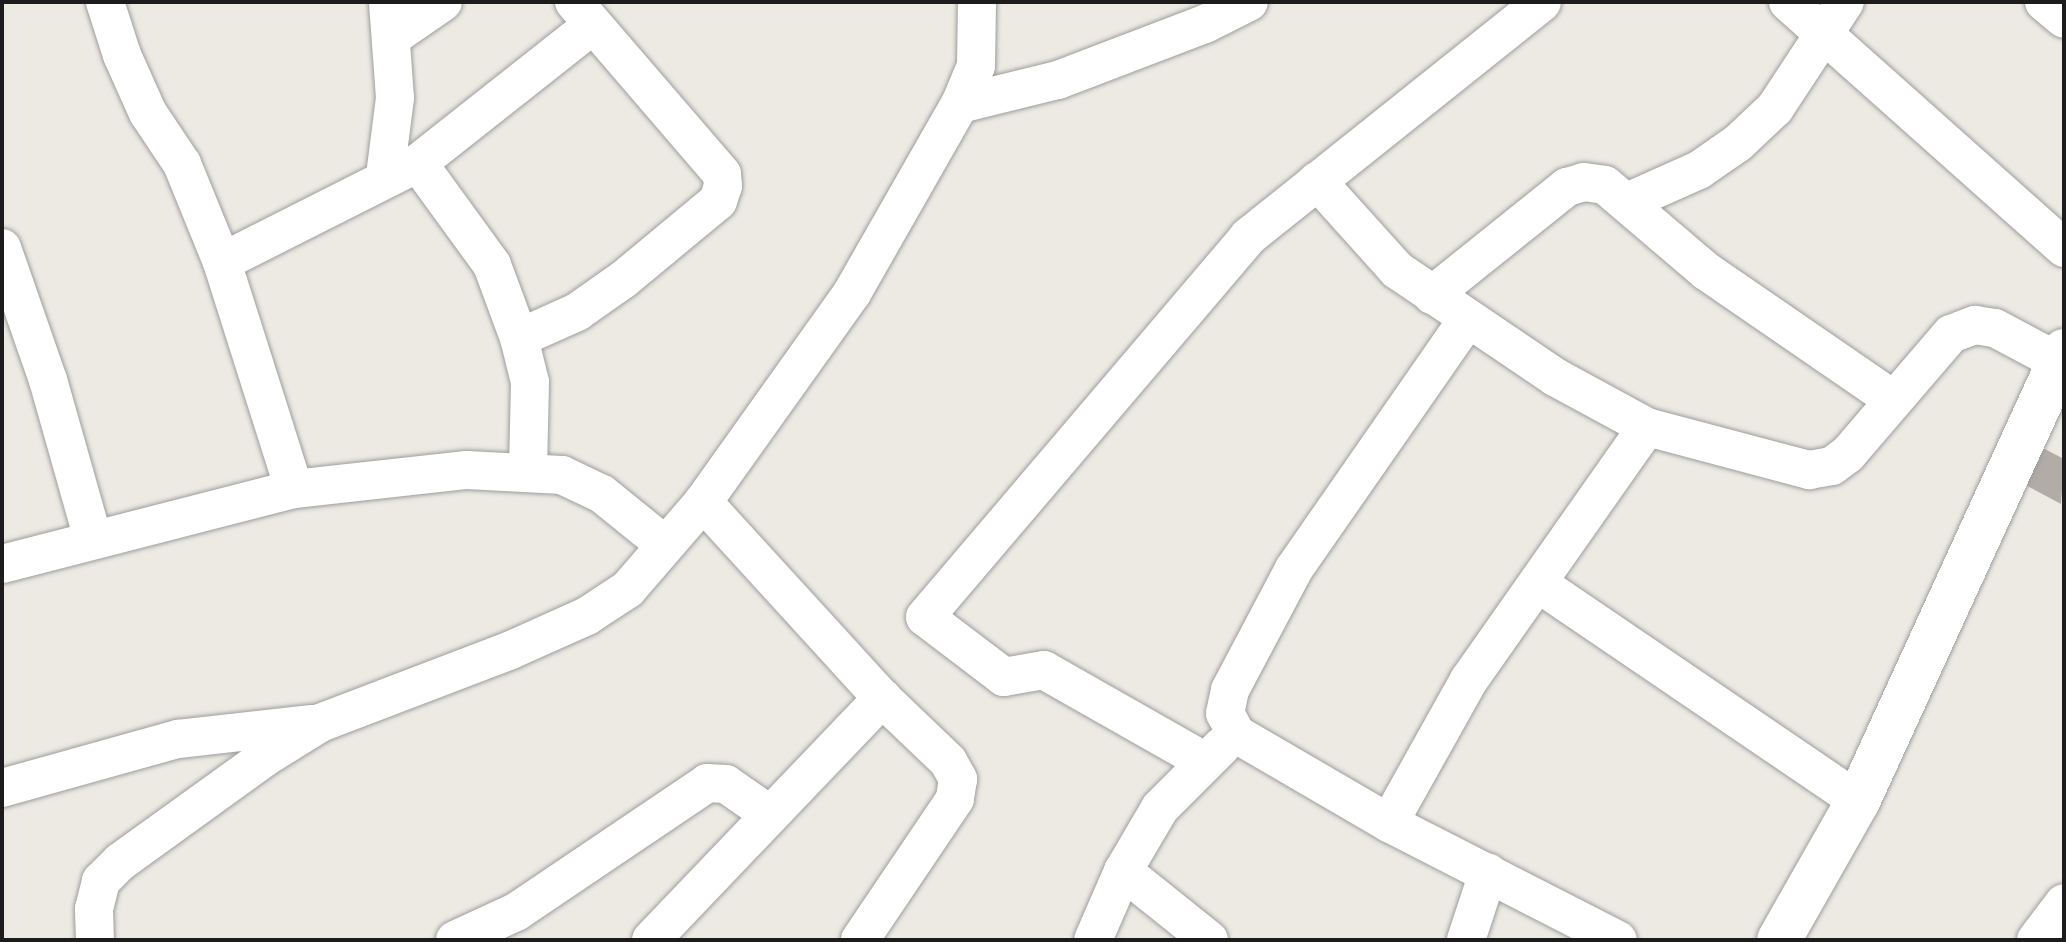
<!DOCTYPE html>
<style>
body{margin:0}
#map{position:relative;width:2066px;height:942px;overflow:hidden;background:#eceae3;font-family:Raleway,sans-serif}
div>[style]{position:absolute}
[style*='--x']{left:calc(var(--x)*1px);top:calc(var(--y)*1px);width:calc(var(--w)*1px);rotate:calc(var(--a)*1deg)}
.building>*{inset:0;background:#b1aca6}
.roads{filter:drop-shadow(0 0 2px #9d9d9d) drop-shadow(0 0 2px #9d9d9d)}
.minor>*{height:38px;margin:-19px;padding:0 19px;transform-origin:19px;border-radius:19px;background:#fff}
.tertiary>*{height:44px;margin:-22px;padding:0 22px;transform-origin:22px;border-radius:22px;background:#fff}
span{translate:-50% -50%;white-space:nowrap;text-align:center;line-height:1.15;-webkit-text-stroke:6px #fff;paint-order:stroke}
.frame{position:absolute;inset:0;border:4px solid #1c1c1c;pointer-events:none}
</style>
<div id="map">
<div class="building">
<i style="clip-path:polygon(2039px 446px,2064px 459px,2061px 504px,2020px 482px)"></i>
</div>
<div class="roads">
<div class="minor">
<i style="--x:105;--y:2;--w:56;--a:72.2"></i>
<i style="--x:122;--y:55;--w:64;--a:65.9"></i>
<i style="--x:148;--y:113;--w:61;--a:56.3"></i>
<i style="--x:182;--y:164;--w:106;--a:67.8"></i>
<i style="--x:222;--y:262;--w:238;--a:72.4"></i>
<i style="--x:1788;--y:2;--w:370;--a:41.7"></i>
<i style="--x:2044;--y:2;--w:26;--a:40"></i>
<i style="--x:395;--y:35;--w:58;--a:-34.5"></i>
<i style="--x:960;--y:104;--w:101;--a:-13.8"></i>
<i style="--x:1058;--y:80;--w:157;--a:-20.9"></i>
<i style="--x:1205;--y:24;--w:49;--a:-26.6"></i>
<i style="--x:418;--y:163;--w:126;--a:54"></i>
<i style="--x:492;--y:265;--w:78;--a:69.7"></i>
<i style="--x:519;--y:338;--w:45;--a:76"></i>
<i style="--x:530;--y:382;--w:88;--a:91.3"></i>
<i style="--x:385;--y:176;--w:79;--a:-82.7"></i>
<i style="--x:395;--y:98;--w:96;--a:-94.2"></i>
<i style="--x:1317;--y:181;--w:120;--a:48"></i>
<i style="--x:1397;--y:270;--w:191;--a:34.1"></i>
<i style="--x:1555;--y:377;--w:105;--a:28.5"></i>
<i style="--x:1647;--y:427;--w:168;--a:14.9"></i>
<i style="--x:1809;--y:470;--w:23;--a:-10"></i>
<i style="--x:1832;--y:466;--w:20;--a:-37"></i>
<i style="--x:1848;--y:454;--w:158;--a:-49.4"></i>
<i style="--x:1951;--y:334;--w:26;--a:-21"></i>
<i style="--x:1975;--y:325;--w:20;--a:9"></i>
<i style="--x:1995;--y:328;--w:72;--a:28"></i>
<i style="--x:1627;--y:202;--w:79;--a:-24"></i>
<i style="--x:1699;--y:170;--w:47;--a:-34.7"></i>
<i style="--x:1738;--y:143;--w:51;--a:-43.4"></i>
<i style="--x:1775;--y:108;--w:127;--a:-56.6"></i>
<i style="--x:2;--y:248;--w:140;--a:70.8"></i>
<i style="--x:48;--y:380;--w:165;--a:74.2"></i>
<i style="--x:222;--y:262;--w:220;--a:-26.8"></i>
<i style="--x:418;--y:163;--w:223;--a:-38.3"></i>
<i style="--x:1432;--y:295;--w:173;--a:-38.7"></i>
<i style="--x:1567;--y:187;--w:18;--a:-16"></i>
<i style="--x:1584;--y:182;--w:21;--a:8"></i>
<i style="--x:1605;--y:185;--w:133;--a:40.4"></i>
<i style="--x:1706;--y:271;--w:226;--a:34.5"></i>
<i style="--x:1467;--y:320;--w:303;--a:124.8"></i>
<i style="--x:1294;--y:569;--w:137;--a:117.9"></i>
<i style="--x:1230;--y:690;--w:24;--a:102"></i>
<i style="--x:1225;--y:713;--w:24;--a:62"></i>
<i style="--x:1236;--y:734;--w:177;--a:30.2"></i>
<i style="--x:1389;--y:823;--w:257;--a:27.1"></i>
<i style="--x:519;--y:338;--w:64;--a:-24.1"></i>
<i style="--x:577;--y:312;--w:57;--a:-35.1"></i>
<i style="--x:624;--y:279;--w:122;--a:-39.7"></i>
<i style="--x:718;--y:201;--w:16;--a:-72"></i>
<i style="--x:723;--y:186;--w:12;--a:-95"></i>
<i style="--x:722;--y:174;--w:227;--a:-130.7"></i>
<i style="--x:703;--y:502;--w:265;--a:47.6"></i>
<i style="--x:882;--y:698;--w:91;--a:43.7"></i>
<i style="--x:948;--y:761;--w:21;--a:61"></i>
<i style="--x:958;--y:779;--w:20;--a:99"></i>
<i style="--x:955;--y:799;--w:170;--a:124"></i>
<i style="--x:2;--y:564;--w:301;--a:-14.4"></i>
<i style="--x:294;--y:489;--w:174;--a:-6.3"></i>
<i style="--x:467;--y:470;--w:95;--a:3"></i>
<i style="--x:562;--y:475;--w:44;--a:25.4"></i>
<i style="--x:602;--y:494;--w:80;--a:38.9"></i>
<i style="--x:1539;--y:584;--w:386;--a:34.2"></i>
<i style="--x:1204;--y:761;--w:184;--a:-150.4"></i>
<i style="--x:1044;--y:670;--w:41;--a:170.1"></i>
<i style="--x:1004;--y:677;--w:99;--a:-142.8"></i>
<i style="--x:925;--y:617;--w:499;--a:-49.6"></i>
<i style="--x:1248;--y:237;--w:376;--a:-38.6"></i>
<i style="--x:2;--y:788;--w:183;--a:-15.6"></i>
<i style="--x:178;--y:739;--w:135;--a:-6.4"></i>
<i style="--x:1389;--y:823;--w:164;--a:-60.8"></i>
<i style="--x:1469;--y:680;--w:309;--a:-54.9"></i>
<i style="--x:1123;--y:871;--w:110;--a:38.7"></i>
<i style="--x:95;--y:940;--w:31;--a:-92"></i>
<i style="--x:94;--y:909;--w:29;--a:-76"></i>
<i style="--x:101;--y:881;--w:27;--a:-45"></i>
<i style="--x:120;--y:862;--w:178;--a:-35.8"></i>
<i style="--x:264;--y:758;--w:66;--a:-32"></i>
<i style="--x:320;--y:723;--w:204;--a:-20.9"></i>
<i style="--x:511;--y:650;--w:83;--a:-24.1"></i>
<i style="--x:587;--y:616;--w:49;--a:-33.4"></i>
<i style="--x:628;--y:589;--w:115;--a:-49.2"></i>
<i style="--x:703;--y:502;--w:257;--a:-54.5"></i>
<i style="--x:852;--y:293;--w:218;--a:-60.3"></i>
<i style="--x:960;--y:104;--w:41;--a:-67.2"></i>
<i style="--x:976;--y:66;--w:64;--a:-89.1"></i>
<i style="--x:455;--y:940;--w:67;--a:-24.7"></i>
<i style="--x:516;--y:912;--w:230;--a:-34"></i>
<i style="--x:707;--y:783;--w:19;--a:3"></i>
<i style="--x:726;--y:784;--w:52;--a:34.9"></i>
<i style="--x:651;--y:940;--w:335;--a:-46.3"></i>
<i style="--x:1093;--y:940;--w:75;--a:-66.5"></i>
<i style="--x:1123;--y:871;--w:73;--a:-59.6"></i>
<i style="--x:1160;--y:808;--w:88;--a:-45"></i>
<i style="--x:1466;--y:940;--w:71;--a:-71.8"></i>
<i style="--x:2036;--y:940;--w:46;--a:-52.9"></i>
</div>
<div class="tertiary">
<i style="--x:1779;--y:940;--w:160;--a:-60.4"></i>
<i style="--x:1858;--y:801;--w:495;--a:-65.4"></i>
</div>
</div>
<div class="frame"></div>
</div>
